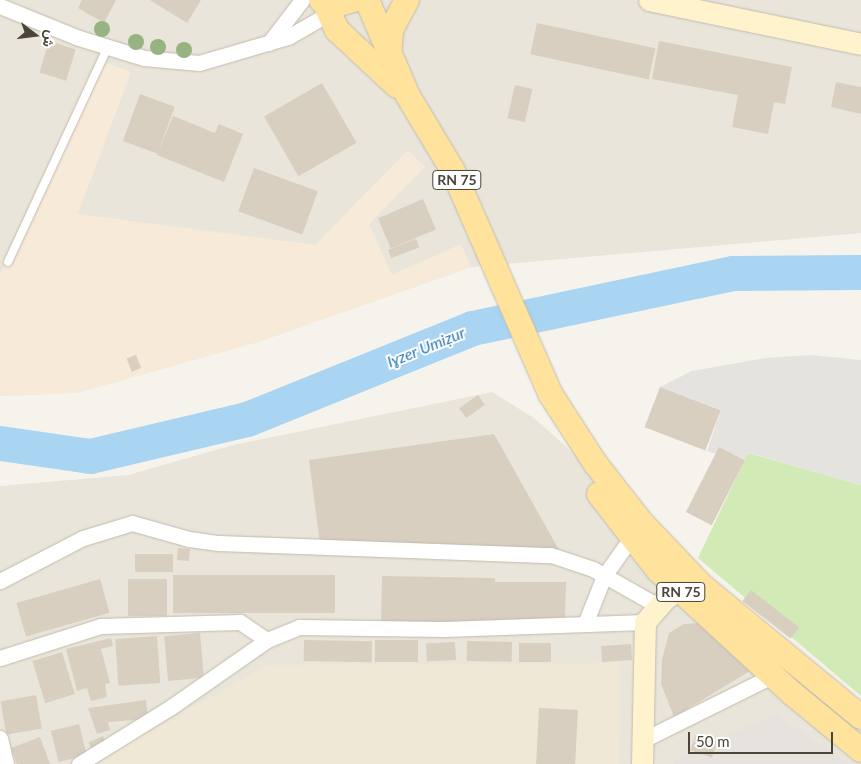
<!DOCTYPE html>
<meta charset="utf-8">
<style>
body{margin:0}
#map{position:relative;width:861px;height:764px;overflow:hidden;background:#f6f3ec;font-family:Lato,Vazirmatn,sans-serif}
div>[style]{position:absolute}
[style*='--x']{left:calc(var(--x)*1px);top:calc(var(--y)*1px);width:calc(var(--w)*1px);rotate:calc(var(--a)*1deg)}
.residential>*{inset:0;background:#eae5da}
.commercial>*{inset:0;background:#f7ead8}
.industrial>*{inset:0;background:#e6e2dd}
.education>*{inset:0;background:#efe8d6}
.green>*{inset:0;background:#d2eab5}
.parking>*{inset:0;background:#e5e3e0}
.river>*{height:35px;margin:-17.5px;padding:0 17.5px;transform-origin:17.5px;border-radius:17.5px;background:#a9d4f2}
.building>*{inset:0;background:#d8cfc1;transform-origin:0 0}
.roads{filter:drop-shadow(0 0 1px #c2bbae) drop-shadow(0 0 1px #c2bbae)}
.service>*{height:8px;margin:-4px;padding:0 4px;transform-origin:4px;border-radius:4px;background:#fff}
.minor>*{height:15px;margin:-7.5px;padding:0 7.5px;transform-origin:7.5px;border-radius:7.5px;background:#fff}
.secondary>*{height:21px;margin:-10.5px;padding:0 10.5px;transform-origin:10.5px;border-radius:10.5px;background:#fff3cd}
.primary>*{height:24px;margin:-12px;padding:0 12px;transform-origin:12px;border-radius:12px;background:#ffe39c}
.trees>*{width:16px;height:16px;margin:-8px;border-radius:50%;background:#97b381}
span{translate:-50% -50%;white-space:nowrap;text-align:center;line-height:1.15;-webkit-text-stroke:4px #fff;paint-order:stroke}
.shield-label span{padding:1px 4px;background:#fff;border:1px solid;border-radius:4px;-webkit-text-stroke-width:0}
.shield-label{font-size:14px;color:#4b4439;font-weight:700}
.water-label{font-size:16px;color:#2e7ab2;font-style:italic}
.north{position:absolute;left:10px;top:10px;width:50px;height:50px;-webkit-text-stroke:4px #fff;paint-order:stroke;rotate:105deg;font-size:14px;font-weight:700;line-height:20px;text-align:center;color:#4b4439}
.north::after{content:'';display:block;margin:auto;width:18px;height:22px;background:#4b4439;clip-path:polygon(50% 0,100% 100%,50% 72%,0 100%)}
.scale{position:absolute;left:688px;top:732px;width:145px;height:22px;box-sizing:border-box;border:2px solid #4b4439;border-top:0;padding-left:6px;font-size:15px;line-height:18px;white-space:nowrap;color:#4b4439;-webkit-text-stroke:4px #fff;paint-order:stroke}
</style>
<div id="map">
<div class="residential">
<i style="clip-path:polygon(0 0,861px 0,861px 233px,471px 267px,258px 342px,76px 393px,0 396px)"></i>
<i style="clip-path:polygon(492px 392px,534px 418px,589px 467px,741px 631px,861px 731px,861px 764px,0 764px,0 486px,128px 475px,233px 445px)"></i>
</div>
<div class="commercial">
<i style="clip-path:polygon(101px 61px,131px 72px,78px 214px,315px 245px,408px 150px,425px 167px,369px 224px,392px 275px,461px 244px,471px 267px,258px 342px,76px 393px,0 396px,0 275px)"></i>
</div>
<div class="industrial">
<i style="clip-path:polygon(775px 714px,849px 764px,674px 764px,675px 760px)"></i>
</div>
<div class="education">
<i style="clip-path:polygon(620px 663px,619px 764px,92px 764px,267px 665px)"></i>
</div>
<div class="green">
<i style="clip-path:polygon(748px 453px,861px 485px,861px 696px,698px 558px)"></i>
</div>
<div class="parking">
<i style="clip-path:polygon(811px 355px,861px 360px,861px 485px,749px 453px,745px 460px,720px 448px,716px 454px,707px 451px,721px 410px,660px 387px,692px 371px,766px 358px)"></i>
</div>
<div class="river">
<i style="--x:0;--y:443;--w:91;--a:8.2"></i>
<i style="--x:90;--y:456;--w:161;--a:-13.3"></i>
<i style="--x:247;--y:419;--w:243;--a:-22"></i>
<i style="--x:472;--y:328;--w:267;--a:-11.9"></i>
<i style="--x:733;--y:273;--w:128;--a:-0.4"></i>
</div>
<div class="building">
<i style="clip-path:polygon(82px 0,116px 0,104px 23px,78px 8px)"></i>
<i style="clip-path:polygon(150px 0,201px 0,187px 23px)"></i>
<i style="left:537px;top:23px;width:121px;height:32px;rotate:12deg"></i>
<i style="left:49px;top:41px;width:28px;height:33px;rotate:17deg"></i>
<i style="clip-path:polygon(659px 41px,792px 67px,785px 104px,774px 102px,768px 134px,732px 127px,738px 95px,652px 79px)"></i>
<i style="clip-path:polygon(836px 82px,861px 87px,861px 114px,831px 107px)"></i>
<i style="left:322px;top:83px;width:69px;height:67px;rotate:60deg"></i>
<i style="left:515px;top:85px;width:18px;height:34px;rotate:13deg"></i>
<i style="left:140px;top:94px;width:37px;height:50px;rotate:20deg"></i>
<i style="clip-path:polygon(173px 116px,215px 133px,219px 124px,243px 134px,224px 182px,157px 155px)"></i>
<i style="left:254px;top:168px;width:68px;height:46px;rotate:20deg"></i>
<i style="left:423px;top:199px;width:33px;height:49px;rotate:67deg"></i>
<i style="left:416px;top:239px;width:9px;height:30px;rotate:69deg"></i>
<i style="left:136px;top:355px;width:14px;height:10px;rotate:69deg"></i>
<i style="left:660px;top:387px;width:65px;height:43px;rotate:21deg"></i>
<i style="left:478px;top:395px;width:12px;height:23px;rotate:55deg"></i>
<i style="clip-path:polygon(494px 434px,559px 550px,320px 544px,309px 460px)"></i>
<i style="left:719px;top:447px;width:29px;height:73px;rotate:27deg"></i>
<i style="left:178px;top:548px;width:12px;height:12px;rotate:5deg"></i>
<i style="left:135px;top:554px;width:38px;height:18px"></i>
<i style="left:335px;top:575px;width:38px;height:162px;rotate:90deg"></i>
<i style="clip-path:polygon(382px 576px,495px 578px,495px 582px,566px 582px,565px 619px,495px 620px,495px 624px,381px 623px)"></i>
<i style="left:100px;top:579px;width:35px;height:87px;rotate:74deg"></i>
<i style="left:128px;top:579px;width:39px;height:37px"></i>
<i style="left:751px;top:590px;width:61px;height:14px;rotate:38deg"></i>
<i style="clip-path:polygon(700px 623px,731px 640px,750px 671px,674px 717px,661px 684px,662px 660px,669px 633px,684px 624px)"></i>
<i style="left:200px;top:633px;width:45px;height:36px;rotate:85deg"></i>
<i style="left:157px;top:636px;width:47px;height:42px;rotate:86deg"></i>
<i style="clip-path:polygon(111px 638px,113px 646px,101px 649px,110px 683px,105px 684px,107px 697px,91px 701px,87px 688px,77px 691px,66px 649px)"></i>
<i style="left:304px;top:640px;width:68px;height:21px;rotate:1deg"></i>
<i style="left:375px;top:640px;width:43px;height:22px"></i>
<i style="left:467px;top:641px;width:45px;height:20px;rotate:1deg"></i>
<i style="left:455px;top:642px;width:18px;height:29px;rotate:87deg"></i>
<i style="left:519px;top:643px;width:32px;height:19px"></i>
<i style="left:631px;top:644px;width:16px;height:30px;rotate:86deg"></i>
<i style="left:62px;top:652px;width:44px;height:31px;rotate:73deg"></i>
<i style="left:36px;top:695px;width:34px;height:36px;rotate:80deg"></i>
<i style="clip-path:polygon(146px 700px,148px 719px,108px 722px,110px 730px,97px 734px,88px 708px)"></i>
<i style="left:539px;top:708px;width:39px;height:56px;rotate:3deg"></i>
<i style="left:79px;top:724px;width:32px;height:29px;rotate:76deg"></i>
<i style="left:696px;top:734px;width:23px;height:17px;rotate:20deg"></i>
<i style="left:103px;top:736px;width:10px;height:16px;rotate:66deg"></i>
<i style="clip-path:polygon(40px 737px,50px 764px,17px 764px,11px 748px)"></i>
</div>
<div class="roads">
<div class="service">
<i style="--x:8;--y:262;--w:237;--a:-65.1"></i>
</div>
<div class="minor">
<i style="--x:0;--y:6;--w:85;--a:22.1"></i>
<i style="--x:79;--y:38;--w:68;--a:17.1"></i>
<i style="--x:144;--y:58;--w:55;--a:5.2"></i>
<i style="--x:199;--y:63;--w:93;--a:-16.3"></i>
<i style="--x:288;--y:37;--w:54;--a:-29.9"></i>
<i style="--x:269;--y:43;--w:54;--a:-52.5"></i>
<i style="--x:0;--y:581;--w:93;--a:-27.4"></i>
<i style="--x:83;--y:538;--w:51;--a:-17"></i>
<i style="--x:132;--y:523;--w:59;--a:15.7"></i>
<i style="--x:189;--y:539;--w:30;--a:8"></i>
<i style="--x:219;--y:543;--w:332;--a:2.1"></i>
<i style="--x:551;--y:555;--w:44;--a:18.4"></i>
<i style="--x:593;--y:569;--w:75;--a:29.6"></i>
<i style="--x:585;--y:624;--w:52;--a:-68.4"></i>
<i style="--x:604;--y:576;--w:47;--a:-54.6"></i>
<i style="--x:0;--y:658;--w:105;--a:-17.7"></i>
<i style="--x:100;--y:626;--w:140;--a:-1.6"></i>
<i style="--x:240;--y:622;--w:32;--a:34"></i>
<i style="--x:0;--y:738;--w:27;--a:77"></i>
<i style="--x:643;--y:740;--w:146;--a:-26.4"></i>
<i style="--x:79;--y:764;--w:108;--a:-31.8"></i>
<i style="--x:171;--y:707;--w:117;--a:-34.9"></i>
<i style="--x:267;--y:640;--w:35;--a:-22"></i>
<i style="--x:299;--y:627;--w:145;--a:0.8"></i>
<i style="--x:444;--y:629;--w:201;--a:-2"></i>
</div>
<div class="secondary">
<i style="--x:649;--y:0;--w:217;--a:11.7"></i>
<i style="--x:642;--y:764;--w:142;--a:-88.8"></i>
<i style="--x:645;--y:622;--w:32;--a:-49"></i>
<i style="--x:666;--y:598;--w:33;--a:-33"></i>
</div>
<div class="primary">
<i style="--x:321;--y:0;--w:16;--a:18"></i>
<i style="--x:336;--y:5;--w:18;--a:-16"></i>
<i style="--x:367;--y:0;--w:104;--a:66.9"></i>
<i style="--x:408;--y:96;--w:87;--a:59"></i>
<i style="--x:453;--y:171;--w:244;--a:66.4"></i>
<i style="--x:551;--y:395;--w:81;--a:57.1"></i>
<i style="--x:595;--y:463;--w:75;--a:52.1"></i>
<i style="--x:641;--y:522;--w:88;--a:46.4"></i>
<i style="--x:702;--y:586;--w:206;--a:39.5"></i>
<i style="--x:324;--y:2;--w:31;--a:65"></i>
<i style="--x:337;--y:30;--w:82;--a:43"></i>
<i style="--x:389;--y:55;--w:25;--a:-85"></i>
<i style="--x:391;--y:30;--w:34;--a:-62"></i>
<i style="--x:599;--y:494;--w:96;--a:52.2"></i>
<i style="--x:658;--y:570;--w:183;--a:42.6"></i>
<i style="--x:793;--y:694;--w:88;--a:39.5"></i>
</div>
</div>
<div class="trees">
<i style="left:102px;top:29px"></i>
<i style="left:136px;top:42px"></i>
<i style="left:158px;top:47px"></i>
<i style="left:184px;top:50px"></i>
</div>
<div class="shield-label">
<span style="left:457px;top:180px">RN 75</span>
<span style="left:681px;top:592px">RN 75</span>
</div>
<div class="water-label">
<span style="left:426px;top:347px;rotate:-22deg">Iɣzer Umiẓur</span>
</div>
<div class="north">ش</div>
<div class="scale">50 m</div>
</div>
